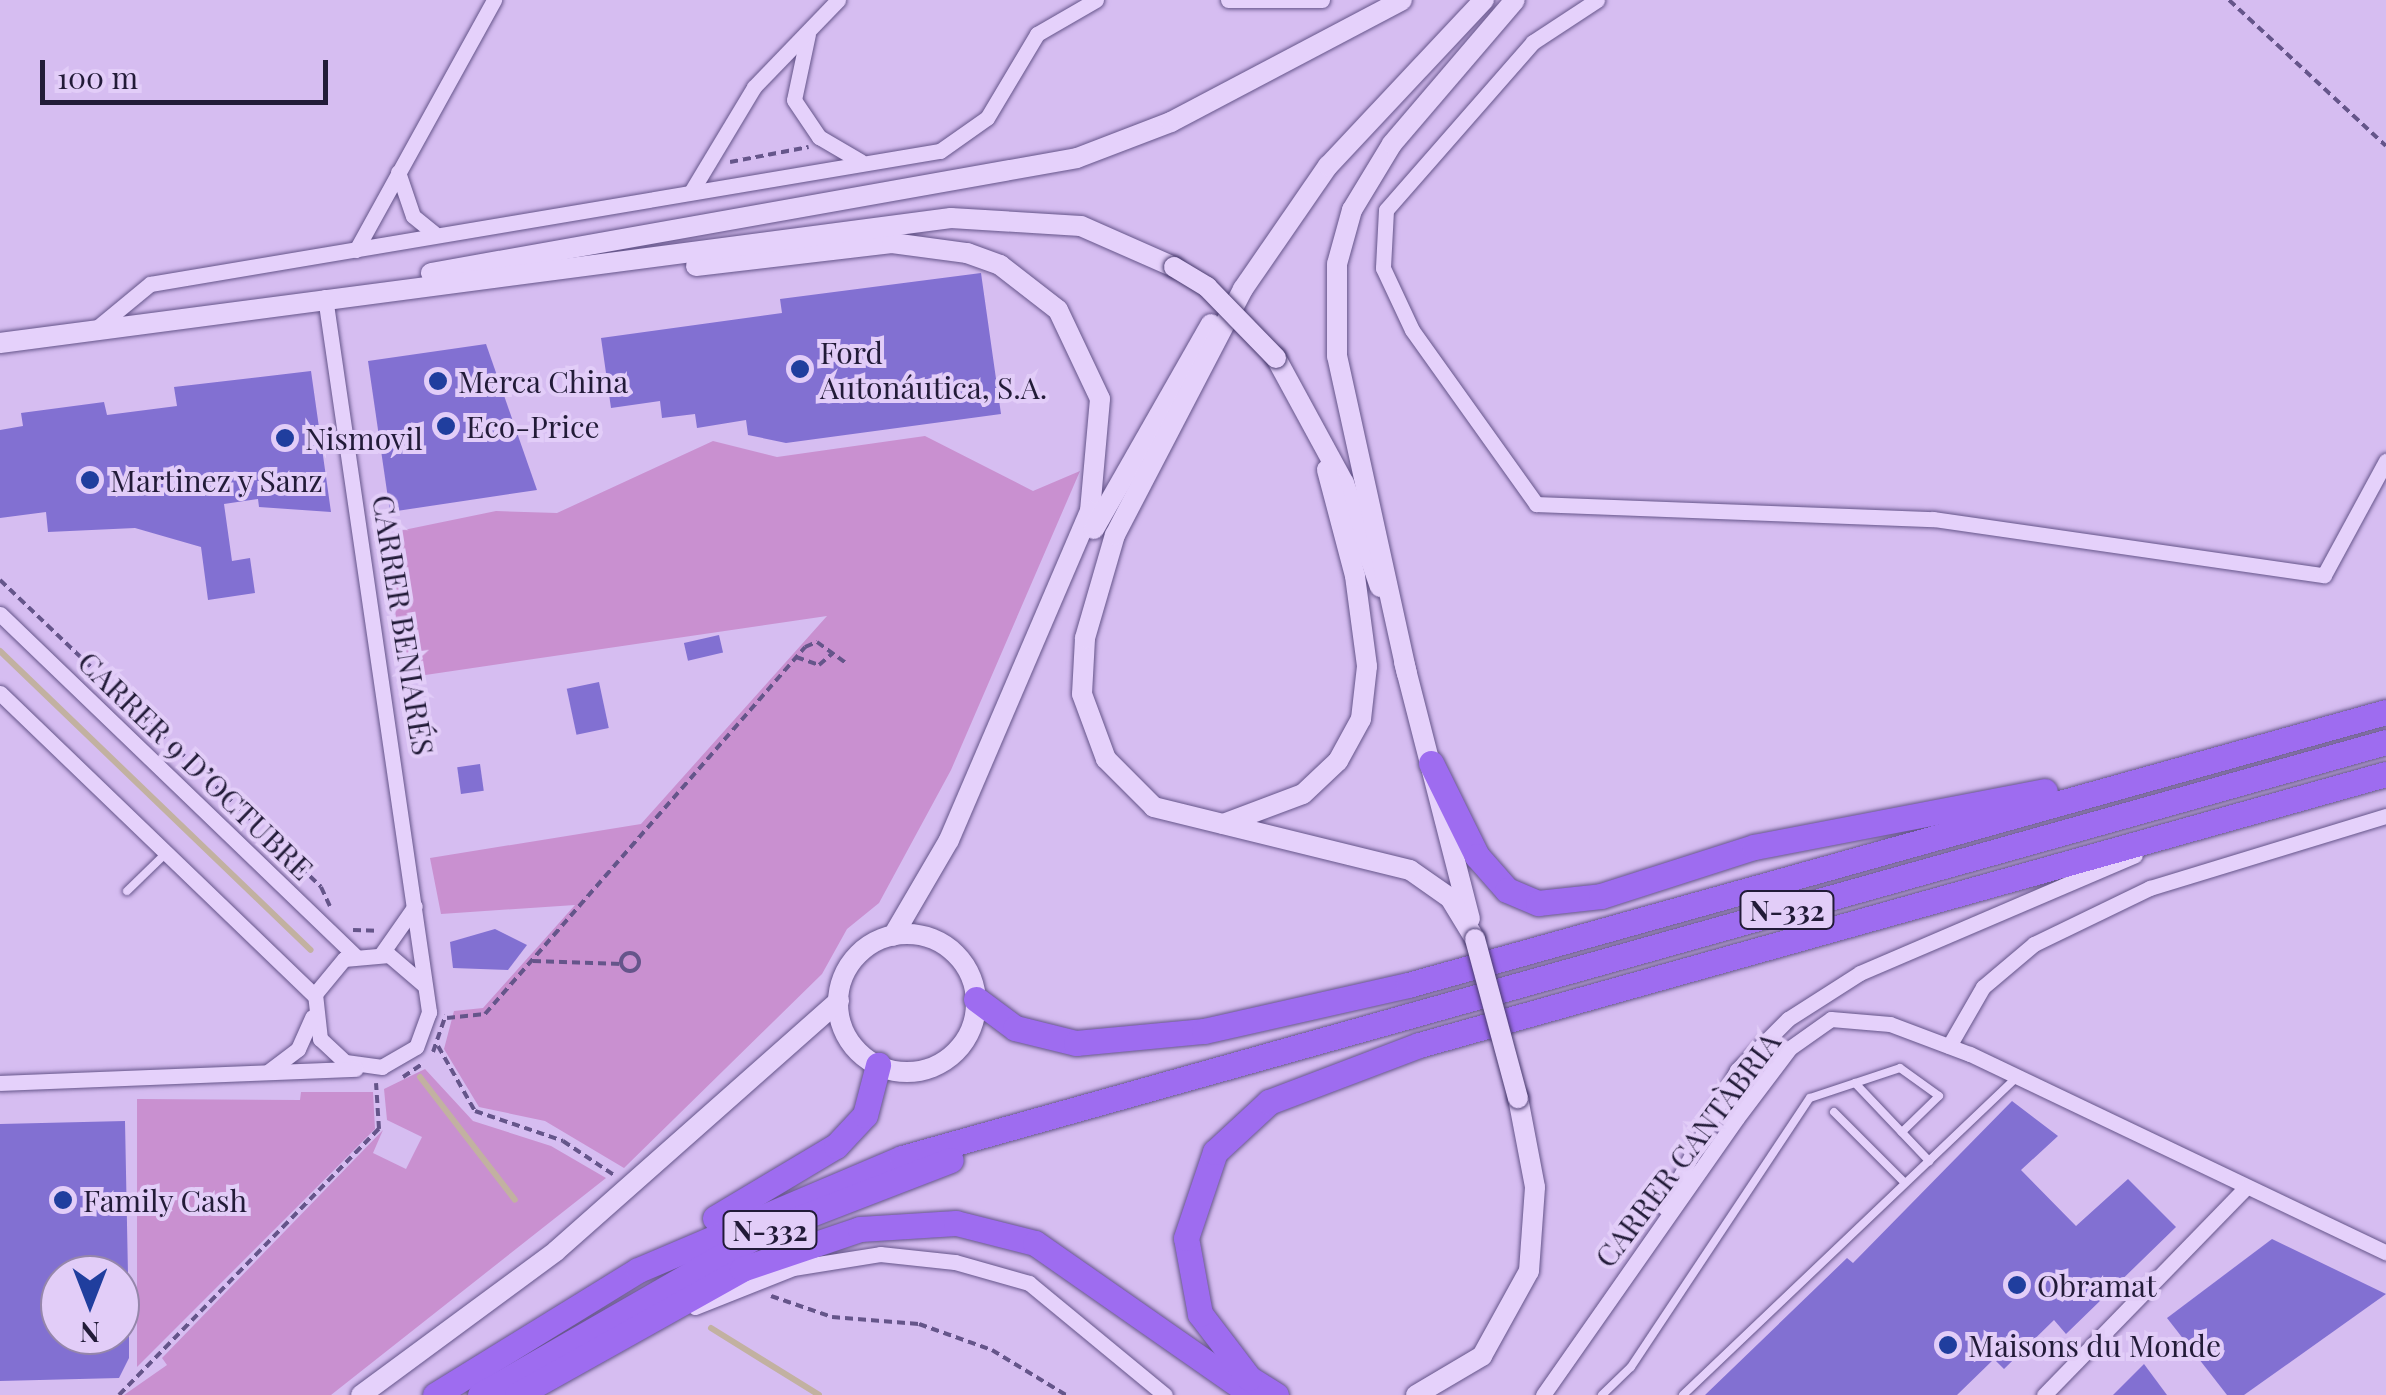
<!DOCTYPE html>
<meta charset="utf-8">
<style>
body{margin:0}
#map{position:relative;width:2386px;height:1395px;overflow:hidden;background:#d6bdf1;font-family:"Playfair Display",serif}
div>[style]{position:absolute}
[style*='--x']{left:calc(var(--x)*1px);top:calc(var(--y)*1px);width:calc(var(--w)*1px);rotate:calc(var(--a)*1deg)}
.green>*{inset:0;background:#c990d0}
.stream>*{height:6px;margin:-3px;padding:0 3px;transform-origin:3px;border-radius:3px;background:#c2b1a1}
.building>*{inset:0;background:#8270d2;transform-origin:0 0}
.path>*{height:4px;margin-top:-2px;transform-origin:0;background:repeating-linear-gradient(90deg,#65558a 0 8px,transparent 0 13px)}
.path>.ring{margin:-2px;padding:0;box-sizing:content-box;background:none;border:4px solid #65558a;border-radius:50%}
.roads{filter:drop-shadow(0 0 2px #65558a) drop-shadow(0 0 2px #65558a)}
.service>*{height:8px;margin:-4px;padding:0 4px;transform-origin:4px;border-radius:4px;background:#e5d1fb}
.minor>*{height:15px;margin:-7.5px;padding:0 7.5px;transform-origin:7.5px;border-radius:7.5px;background:#e5d1fb}
.secondary>*{height:20px;margin:-10px;padding:0 10px;transform-origin:10px;border-radius:10px;background:#e5d1fb}
.secondary>.ring{margin:-10px;padding:0;box-sizing:content-box;background:none;border:20px solid #e5d1fb;border-radius:50%}
.trunk>*{height:25px;margin:-12.5px;padding:0 12.5px;transform-origin:12.5px;border-radius:12.5px;background:#9e6cf0}
.bridges{filter:drop-shadow(0 0 2px #46386c) drop-shadow(0 0 2px #46386c)}
.secondary-bridge>*{height:20px;margin:-10px;padding:0 10px;transform-origin:10px;border-radius:10px;background:#e5d1fb}
.dots>*{width:28px;height:28px;translate:-50% -50%;box-sizing:border-box;border:5px solid #e2cdf8;border-radius:50%}
span{translate:-50% -50%;white-space:nowrap;text-align:center;line-height:1.15;-webkit-text-stroke:8px #e2cdf8;paint-order:stroke}
.shield-label span{padding:2px 8px;background:#e2cdf8;border:2px solid;border-radius:8px;-webkit-text-stroke-width:0}
.shield-label{font-size:28px;color:#221b38;font-weight:700}
.poi-label{font-size:30px;color:#221b38}
.left{translate:0 -50%;text-align:left}
.street-label{font-size:30px;color:#221b38}
.north{position:absolute;left:40px;top:1255px;width:100px;height:100px;box-sizing:border-box;background:#e2cdf8;border:2px solid #9586ab;border-radius:50%;rotate:180deg;font-size:28px;font-weight:700;line-height:40px;text-align:center;color:#221b38}
.north::after{content:'';display:block;margin:auto;width:35px;height:45px;background:#203e9e;clip-path:polygon(50% 0,100% 100%,50% 72%,0 100%)}
.scale{position:absolute;left:40px;top:60px;width:288px;height:45px;box-sizing:border-box;border:5px solid #221b38;border-top:0;padding-left:12px;font-size:30px;line-height:35px;white-space:nowrap;color:#221b38;-webkit-text-stroke:8px #e2cdf8;paint-order:stroke}
</style>
<div id="map">
<div class="green">
<i style="clip-path:polygon(925px 436px,1033px 491px,1080px 471px,951px 770px,879px 903px,847px 929px,822px 974px,624px 1168px,545px 1121px,479px 1107px,444px 1049px,454px 1011px,483px 1008px,575px 905px,441px 914px,430px 858px,641px 824px,827px 616px,405px 678px,388px 563px,399px 561px,394px 532px,496px 511px,557px 513px,713px 441px,777px 457px)"></i>
<i style="clip-path:polygon(425px 1069px,473px 1121px,551px 1146px,606px 1178px,331px 1395px,124px 1395px,167px 1365px,162px 1358px,383px 1130px,373px 1153px,406px 1169px,422px 1137px,387px 1120px,384px 1089px)"></i>
<i style="clip-path:polygon(301px 1092px,373px 1092px,375px 1129px,137px 1367px,137px 1099px,300px 1100px)"></i>
</div>
<div class="stream">
<i style="--x:0;--y:651;--w:431;--a:43.9"></i>
<i style="--x:420;--y:1077;--w:155;--a:52.3"></i>
<i style="--x:711;--y:1328;--w:127;--a:31.8"></i>
</div>
<div class="building">
<i style="clip-path:polygon(981px 273px,1001px 414px,786px 443px,748px 435px,746px 420px,697px 428px,695px 414px,662px 418px,660px 401px,611px 408px,601px 338px,782px 313px,780px 299px)"></i>
<i style="clip-path:polygon(486px 344px,537px 490px,390px 512px,368px 361px)"></i>
<i style="clip-path:polygon(311px 371px,331px 512px,259px 507px,258px 499px,224px 504px,232px 561px,250px 558px,255px 593px,208px 600px,201px 547px,135px 528px,48px 532px,46px 512px,0 518px,0 430px,23px 426px,21px 413px,104px 402px,107px 415px,177px 406px,174px 387px)"></i>
<i style="left:719px;top:635px;width:18px;height:36px;rotate:77deg"></i>
<i style="left:599px;top:682px;width:47px;height:33px;rotate:78deg"></i>
<i style="left:480px;top:764px;width:27px;height:23px;rotate:82deg"></i>
<i style="clip-path:polygon(495px 929px,527px 945px,508px 970px,453px 968px,450px 942px)"></i>
<i style="clip-path:polygon(2012px 1101px,2058px 1136px,2021px 1170px,2076px 1226px,2128px 1179px,2176px 1227px,2066px 1334px,2054px 1320px,2004px 1369px,1994px 1359px,1957px 1395px,1705px 1395px,1847px 1258px,1853px 1263px)"></i>
<i style="clip-path:polygon(125px 1121px,128px 1275px,60px 1275px,60px 1335px,129px 1335px,129px 1358px,119px 1378px,0 1381px,0 1124px)"></i>
<i style="clip-path:polygon(2272px 1239px,2386px 1294px,2244px 1395px,2227px 1395px,2167px 1318px)"></i>
<i style="clip-path:polygon(2144px 1364px,2167px 1395px,2113px 1395px)"></i>
</div>
<div class="path">
<i style="--x:2229;--y:0;--w:214;--a:42.9"></i>
<i style="--x:730;--y:162;--w:80;--a:-10.8"></i>
<i style="--x:0;--y:580;--w:444;--a:43.7"></i>
<i style="--x:321;--y:887;--w:21;--a:65"></i>
<i style="--x:796;--y:657;--w:24;--a:19"></i>
<i style="--x:819;--y:665;--w:18;--a:-41"></i>
<i style="--x:353;--y:930;--w:25;--a:2"></i>
<i class="ring" style="left:621px;top:953px;width:14px;height:14px"></i>
<i style="--x:533;--y:961;--w:89;--a:1.9"></i>
<i style="--x:447;--y:1018;--w:38;--a:-6"></i>
<i style="--x:485;--y:1014;--w:487;--a:-48.9"></i>
<i style="--x:805;--y:647;--w:13;--a:-23"></i>
<i style="--x:817;--y:642;--w:36;--a:36"></i>
<i style="--x:438;--y:1046;--w:75;--a:60.4"></i>
<i style="--x:475;--y:1111;--w:93;--a:18.8"></i>
<i style="--x:563;--y:1141;--w:61;--a:33.7"></i>
<i style="--x:433;--y:1052;--w:39;--a:-71"></i>
<i style="--x:403;--y:1077;--w:25;--a:-34"></i>
<i style="--x:771;--y:1296;--w:65;--a:19"></i>
<i style="--x:832;--y:1317;--w:87;--a:4.6"></i>
<i style="--x:919;--y:1324;--w:77;--a:19.6"></i>
<i style="--x:992;--y:1350;--w:87;--a:31.3"></i>
<i style="--x:119;--y:1395;--w:372;--a:-45.7"></i>
<i style="--x:379;--y:1129;--w:46;--a:-93.7"></i>
</div>
<div class="roads">
<div class="service">
<i style="--x:127;--y:891;--w:53;--a:-44.2"></i>
<i style="--x:1855;--y:1083;--w:108;--a:46.5"></i>
<i style="--x:1834;--y:1112;--w:100;--a:45"></i>
<i style="--x:1602;--y:1395;--w:40;--a:-44"></i>
<i style="--x:1631;--y:1367;--w:323;--a:-56.4"></i>
<i style="--x:1810;--y:1098;--w:95;--a:-18.4"></i>
<i style="--x:1900;--y:1068;--w:48;--a:35.7"></i>
<i style="--x:1939;--y:1096;--w:52;--a:135.8"></i>
<i style="--x:1683;--y:1395;--w:461;--a:-43.6"></i>
</div>
<div class="minor">
<i style="--x:1228;--y:0;--w:94;--a:0"></i>
<i style="--x:1597;--y:0;--w:77;--a:146.7"></i>
<i style="--x:1533;--y:42;--w:223;--a:131.2"></i>
<i style="--x:1386;--y:210;--w:58;--a:93"></i>
<i style="--x:1383;--y:268;--w:68;--a:64.9"></i>
<i style="--x:1412;--y:330;--w:214;--a:54.5"></i>
<i style="--x:1536;--y:504;--w:397;--a:2.2"></i>
<i style="--x:1933;--y:519;--w:395;--a:8.2"></i>
<i style="--x:2324;--y:575;--w:130;--a:-61.5"></i>
<i style="--x:808;--y:34;--w:67;--a:102"></i>
<i style="--x:794;--y:100;--w:45;--a:56"></i>
<i style="--x:819;--y:137;--w:48;--a:30.3"></i>
<i style="--x:398;--y:172;--w:46;--a:71.2"></i>
<i style="--x:413;--y:216;--w:27;--a:39"></i>
<i style="--x:691;--y:192;--w:122;--a:-59"></i>
<i style="--x:754;--y:87;--w:121;--a:-46"></i>
<i style="--x:356;--y:250;--w:286;--a:-61.1"></i>
<i style="--x:325;--y:297;--w:723;--a:81.72"></i>
<i style="--x:429;--y:1012;--w:37;--a:110"></i>
<i style="--x:416;--y:1047;--w:39;--a:150"></i>
<i style="--x:382;--y:1067;--w:37;--a:-172"></i>
<i style="--x:345;--y:1062;--w:34;--a:-137"></i>
<i style="--x:320;--y:1039;--w:45;--a:-96.3"></i>
<i style="--x:315;--y:994;--w:45;--a:-50.4"></i>
<i style="--x:344;--y:959;--w:45;--a:-5.1"></i>
<i style="--x:389;--y:955;--w:45;--a:40.5"></i>
<i style="--x:93;--y:331;--w:74;--a:-39.5"></i>
<i style="--x:150;--y:284;--w:801;--a:-9.56"></i>
<i style="--x:940;--y:151;--w:57;--a:-35.1"></i>
<i style="--x:987;--y:118;--w:98;--a:-59.2"></i>
<i style="--x:1037;--y:34;--w:68;--a:-30"></i>
<i style="--x:0;--y:614;--w:492;--a:43.9"></i>
<i style="--x:0;--y:693;--w:437;--a:43.9"></i>
<i style="--x:382;--y:953;--w:57;--a:-54.9"></i>
<i style="--x:1949;--y:1046;--w:68;--a:-60"></i>
<i style="--x:1983;--y:987;--w:67;--a:-40.1"></i>
<i style="--x:2034;--y:944;--w:129;--a:-25.8"></i>
<i style="--x:2150;--y:888;--w:247;--a:-17"></i>
<i style="--x:269;--y:1071;--w:36;--a:-37"></i>
<i style="--x:298;--y:1049;--w:35;--a:-66"></i>
<i style="--x:0;--y:1083;--w:356;--a:-2.3"></i>
<i style="--x:1664;--y:1207;--w:155;--a:-61.9"></i>
<i style="--x:1737;--y:1070;--w:72;--a:-45"></i>
<i style="--x:1788;--y:1019;--w:85;--a:-32.6"></i>
<i style="--x:1860;--y:973;--w:299;--a:-23.2"></i>
<i style="--x:695;--y:1307;--w:105;--a:-21.7"></i>
<i style="--x:793;--y:1268;--w:88;--a:-9.1"></i>
<i style="--x:880;--y:1254;--w:75;--a:6.1"></i>
<i style="--x:955;--y:1262;--w:77;--a:15.8"></i>
<i style="--x:1029;--y:1283;--w:176;--a:39.5"></i>
<i style="--x:1543;--y:1395;--w:338;--a:-55"></i>
<i style="--x:1737;--y:1118;--w:88;--a:-52.9"></i>
<i style="--x:1790;--y:1048;--w:50;--a:-35.3"></i>
<i style="--x:1831;--y:1019;--w:59;--a:4.8"></i>
<i style="--x:1890;--y:1024;--w:85;--a:20.6"></i>
<i style="--x:1970;--y:1054;--w:461;--a:25.5"></i>
<i style="--x:2044;--y:1395;--w:289;--a:-45.8"></i>
</div>
<div class="secondary">
<i style="--x:696;--y:266;--w:197;--a:-6.7"></i>
<i style="--x:892;--y:243;--w:76;--a:7.6"></i>
<i style="--x:967;--y:253;--w:35;--a:20"></i>
<i style="--x:1000;--y:265;--w:73;--a:37.8"></i>
<i style="--x:1058;--y:310;--w:98;--a:64.7"></i>
<i style="--x:1100;--y:399;--w:112;--a:95.1"></i>
<i style="--x:1090;--y:511;--w:358;--a:113.2"></i>
<i style="--x:949;--y:840;--w:111;--a:120.3"></i>
<i style="--x:431;--y:273;--w:656;--a:-10.09"></i>
<i style="--x:1077;--y:158;--w:101;--a:-21"></i>
<i style="--x:1171;--y:122;--w:261;--a:-27.8"></i>
<i style="--x:0;--y:343;--w:959;--a:-7.49"></i>
<i style="--x:951;--y:218;--w:130;--a:3.5"></i>
<i style="--x:1081;--y:226;--w:102;--a:23.8"></i>
<i style="--x:1276;--y:358;--w:142;--a:61.5"></i>
<i style="--x:1344;--y:483;--w:110;--a:70.9"></i>
<i style="--x:1094;--y:529;--w:236;--a:-60.3"></i>
<i style="--x:1404;--y:662;--w:265;--a:75.6"></i>
<i style="--x:1407;--y:674;--w:326;--a:-102.4"></i>
<i style="--x:1337;--y:356;--w:92;--a:-90"></i>
<i style="--x:1337;--y:264;--w:56;--a:-74.5"></i>
<i style="--x:1352;--y:210;--w:77;--a:-58.8"></i>
<i style="--x:1392;--y:144;--w:189;--a:-49.5"></i>
<i style="--x:1223;--y:824;--w:85;--a:-20.6"></i>
<i style="--x:1303;--y:794;--w:48;--a:-43.3"></i>
<i style="--x:1338;--y:761;--w:48;--a:-61.3"></i>
<i style="--x:1361;--y:719;--w:53;--a:-83.5"></i>
<i style="--x:1367;--y:666;--w:91;--a:-97.6"></i>
<i style="--x:1355;--y:576;--w:110;--a:-104.8"></i>
<i class="ring" style="left:838px;top:934px;width:118px;height:118px"></i>
<i style="--x:1475;--y:939;--w:48;--a:-121.4"></i>
<i style="--x:1450;--y:898;--w:49;--a:-145"></i>
<i style="--x:1410;--y:870;--w:264;--a:-166.2"></i>
<i style="--x:1154;--y:807;--w:68;--a:-135"></i>
<i style="--x:1106;--y:759;--w:69;--a:-110.3"></i>
<i style="--x:1082;--y:694;--w:56;--a:-86.9"></i>
<i style="--x:1085;--y:638;--w:107;--a:-73.8"></i>
<i style="--x:1115;--y:535;--w:277;--a:-62.5"></i>
<i style="--x:1243;--y:289;--w:150;--a:-55.4"></i>
<i style="--x:1328;--y:166;--w:228;--a:-46.8"></i>
<i style="--x:361;--y:1395;--w:242;--a:-36.4"></i>
<i style="--x:556;--y:1251;--w:378;--a:-41.5"></i>
<i style="--x:1416;--y:1395;--w:77;--a:-30.6"></i>
<i style="--x:1482;--y:1356;--w:97;--a:-61.1"></i>
<i style="--x:1529;--y:1271;--w:84;--a:-85.9"></i>
<i style="--x:1535;--y:1187;--w:91;--a:-100.8"></i>
</div>
<div class="trunk">
<i style="--x:1431;--y:763;--w:104;--a:63.7"></i>
<i style="--x:1477;--y:856;--w:45;--a:48.6"></i>
<i style="--x:1507;--y:890;--w:34;--a:23"></i>
<i style="--x:1538;--y:903;--w:63;--a:-6.3"></i>
<i style="--x:1601;--y:896;--w:161;--a:-17.8"></i>
<i style="--x:1754;--y:847;--w:296;--a:-10.9"></i>
<i style="--x:976;--y:999;--w:49;--a:36.6"></i>
<i style="--x:1015;--y:1028;--w:63;--a:13.8"></i>
<i style="--x:1076;--y:1043;--w:129;--a:-5.4"></i>
<i style="--x:1204;--y:1031;--w:209;--a:-12.7"></i>
<i style="--x:1408;--y:985;--w:1015;--a:-15.6"></i>
<i style="--x:715;--y:1218;--w:141;--a:-30.8"></i>
<i style="--x:836;--y:1146;--w:42;--a:-46.9"></i>
<i style="--x:865;--y:1115;--w:52;--a:-75.4"></i>
<i style="--x:435;--y:1395;--w:238;--a:-31.6"></i>
<i style="--x:638;--y:1270;--w:287;--a:-23"></i>
<i style="--x:902;--y:1158;--w:1541;--a:-15.66"></i>
<i style="--x:480;--y:1395;--w:327;--a:-29.9"></i>
<i style="--x:764;--y:1232;--w:200;--a:-21.1"></i>
<i style="--x:517;--y:1395;--w:258;--a:-29.2"></i>
<i style="--x:742;--y:1269;--w:125;--a:-18.7"></i>
<i style="--x:860;--y:1229;--w:96;--a:-3.6"></i>
<i style="--x:956;--y:1223;--w:81;--a:14.2"></i>
<i style="--x:1035;--y:1243;--w:259;--a:34.9"></i>
<i style="--x:1276;--y:1395;--w:32;--a:-148"></i>
<i style="--x:1249;--y:1378;--w:81;--a:-127.4"></i>
<i style="--x:1200;--y:1314;--w:77;--a:-100.4"></i>
<i style="--x:1186;--y:1238;--w:91;--a:-71.4"></i>
<i style="--x:1215;--y:1152;--w:74;--a:-42.8"></i>
<i style="--x:1269;--y:1102;--w:160;--a:-20.8"></i>
<i style="--x:1419;--y:1045;--w:1004;--a:-15.66"></i>
</div>
</div>
<div class="bridges">
<div class="secondary-bridge">
<i style="--x:1174;--y:267;--w:39;--a:31"></i>
<i style="--x:1207;--y:287;--w:99;--a:45.8"></i>
<i style="--x:1475;--y:939;--w:165;--a:74.9"></i>
</div>
</div>
<div class="dots">
<i style="left:800px;top:369px;background:#203e9e"></i>
<i style="left:438px;top:381px;background:#203e9e"></i>
<i style="left:446px;top:426px;background:#203e9e"></i>
<i style="left:285px;top:438px;background:#203e9e"></i>
<i style="left:90px;top:480px;background:#203e9e"></i>
<i style="left:63px;top:1200px;background:#203e9e"></i>
<i style="left:2017px;top:1285px;background:#203e9e"></i>
<i style="left:1948px;top:1345px;background:#203e9e"></i>
</div>
<div class="shield-label">
<span style="left:1787px;top:910px">N-332</span>
<span style="left:770px;top:1230px">N-332</span>
</div>
<div class="poi-label">
<span class="left" style="left:820px;top:369px">Ford<br>Autonáutica, S.A.</span>
<span class="left" style="left:458px;top:381px">Merca China</span>
<span class="left" style="left:466px;top:426px">Eco-Price</span>
<span class="left" style="left:305px;top:438px">Nismovil</span>
<span class="left" style="left:110px;top:480px">Martinez y Sanz</span>
<span class="left" style="left:83px;top:1200px">Family Cash</span>
<span class="left" style="left:2037px;top:1285px">Obramat</span>
<span class="left" style="left:1968px;top:1345px">Maisons du Monde</span>
</div>
<div class="street-label">
<span style="left:404px;top:625px;rotate:81deg">CARRER BENIARÉS</span>
<span style="left:196px;top:765px;rotate:44deg">CARRER 9 D’OCTUBRE</span>
<span style="left:1687px;top:1149px;rotate:-53deg">CARRER CANTÀBRIA</span>
</div>
<div class="north">N</div>
<div class="scale">100 m</div>
</div>
